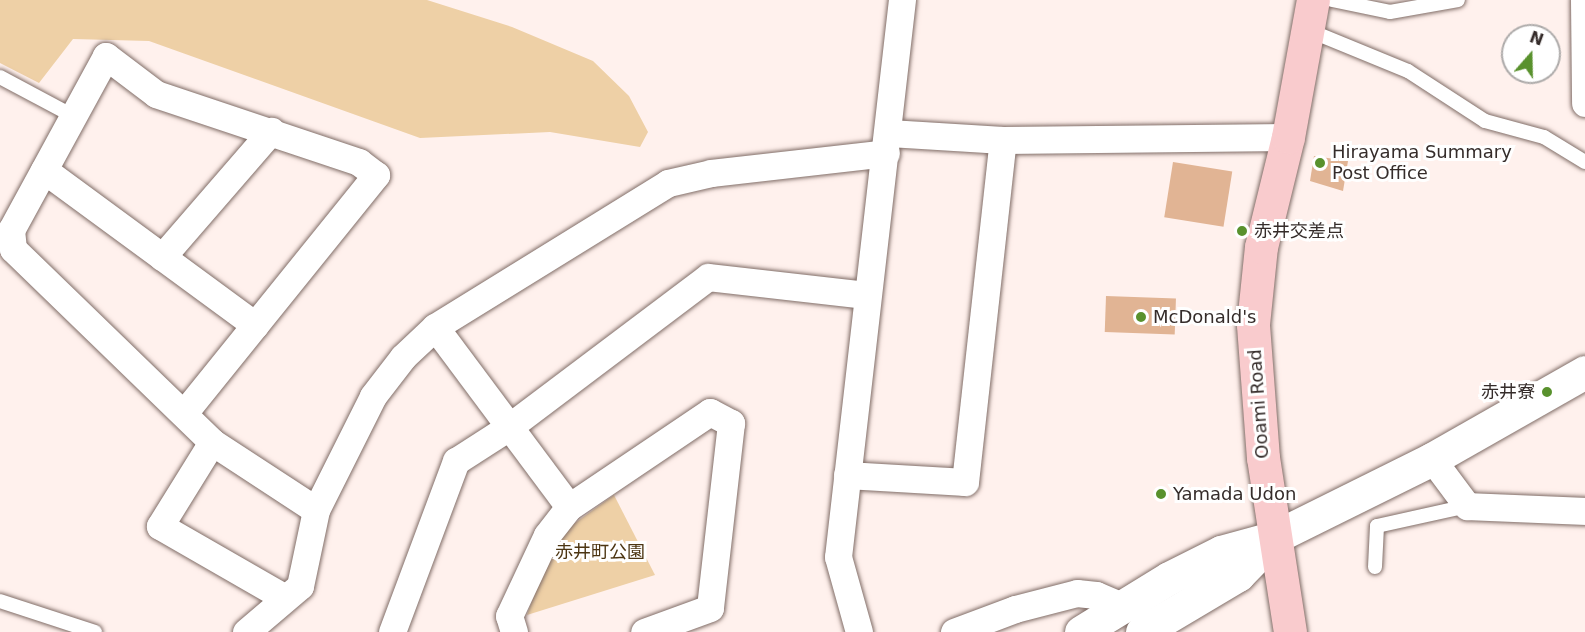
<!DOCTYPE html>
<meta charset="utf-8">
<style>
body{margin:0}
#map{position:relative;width:1585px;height:632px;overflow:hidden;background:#fff1ed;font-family:"DejaVu Sans","Noto Sans JP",sans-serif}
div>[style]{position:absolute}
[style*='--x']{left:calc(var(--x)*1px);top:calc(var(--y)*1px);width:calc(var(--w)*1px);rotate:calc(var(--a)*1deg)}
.green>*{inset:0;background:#eed0a6}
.building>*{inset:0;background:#e1b494;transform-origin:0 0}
.roads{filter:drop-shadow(0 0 2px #816d67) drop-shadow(0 0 2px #816d67)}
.lane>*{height:14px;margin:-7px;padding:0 7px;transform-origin:7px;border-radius:7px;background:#fff}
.street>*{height:27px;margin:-13.5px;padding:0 13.5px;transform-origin:13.5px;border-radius:13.5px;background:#fff}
.secondary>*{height:33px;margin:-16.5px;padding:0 16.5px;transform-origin:16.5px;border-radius:16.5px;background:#fff}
.primary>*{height:33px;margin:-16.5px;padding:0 16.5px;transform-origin:16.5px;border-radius:16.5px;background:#f9cbcd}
.dots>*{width:16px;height:16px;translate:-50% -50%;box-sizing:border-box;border:3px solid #fff;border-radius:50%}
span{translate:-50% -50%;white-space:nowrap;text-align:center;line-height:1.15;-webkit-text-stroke:6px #fff;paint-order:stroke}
.poi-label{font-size:18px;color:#352c2a}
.left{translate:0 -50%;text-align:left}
.right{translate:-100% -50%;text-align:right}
.street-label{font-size:18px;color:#352c2a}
.park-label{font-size:18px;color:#4c3512}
.north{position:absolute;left:1501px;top:24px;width:60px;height:60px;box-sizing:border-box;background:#fff;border:2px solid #aeabaa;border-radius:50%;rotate:20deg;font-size:16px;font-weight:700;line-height:24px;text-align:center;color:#352c2a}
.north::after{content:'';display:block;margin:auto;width:21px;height:27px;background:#59912d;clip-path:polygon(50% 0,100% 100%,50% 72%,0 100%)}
</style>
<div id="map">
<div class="green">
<i style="clip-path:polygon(0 0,427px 0,512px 27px,593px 61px,629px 96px,648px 132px,640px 147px,550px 132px,420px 138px,149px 41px,73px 39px,39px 83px,0 63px)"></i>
<i style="clip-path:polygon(614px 495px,655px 575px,527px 615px,554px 538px)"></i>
</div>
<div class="building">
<i style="clip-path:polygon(1314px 156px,1348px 161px,1343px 191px,1310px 181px)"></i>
<i style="left:1173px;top:162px;width:60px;height:56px;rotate:9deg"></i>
<i style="left:1106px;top:296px;width:70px;height:36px;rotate:2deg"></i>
</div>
<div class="roads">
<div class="lane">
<i style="--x:1332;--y:0;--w:59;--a:11.7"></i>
<i style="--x:1390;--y:12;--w:69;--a:-10"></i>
<i style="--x:1308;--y:30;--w:108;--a:22.3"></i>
<i style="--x:1408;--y:71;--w:92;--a:33"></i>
<i style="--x:1485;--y:121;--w:61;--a:15.2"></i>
<i style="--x:1544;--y:137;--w:48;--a:31.4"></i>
<i style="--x:0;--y:77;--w:83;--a:28.1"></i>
<i style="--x:1375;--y:567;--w:41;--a:-87.2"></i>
<i style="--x:1377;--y:526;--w:92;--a:-12.5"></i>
<i style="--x:0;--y:601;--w:100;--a:18.1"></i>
</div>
<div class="street">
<i style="--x:1584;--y:0;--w:103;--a:89.4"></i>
<i style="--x:889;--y:133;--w:114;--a:3.5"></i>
<i style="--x:1003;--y:140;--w:285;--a:-0.6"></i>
<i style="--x:44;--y:170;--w:262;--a:36.3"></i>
<i style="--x:162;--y:257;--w:167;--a:-49.1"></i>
<i style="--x:435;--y:327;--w:224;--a:53.3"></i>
<i style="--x:184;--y:413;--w:306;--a:-51.1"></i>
<i style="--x:376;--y:175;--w:21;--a:-143"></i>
<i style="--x:359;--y:162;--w:214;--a:-161.5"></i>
<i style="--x:156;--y:94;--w:63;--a:-142.8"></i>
<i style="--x:106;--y:56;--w:198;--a:118.6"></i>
<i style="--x:11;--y:230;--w:19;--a:84"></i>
<i style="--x:13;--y:249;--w:277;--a:44.1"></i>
<i style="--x:212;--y:442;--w:124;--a:33.2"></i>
<i style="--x:212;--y:442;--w:99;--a:121.8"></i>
<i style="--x:160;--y:526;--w:144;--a:29.9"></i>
<i style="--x:1432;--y:459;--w:59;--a:53.3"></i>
<i style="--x:1467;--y:506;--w:118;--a:2.4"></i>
<i style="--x:847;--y:475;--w:118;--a:3.4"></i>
<i style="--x:965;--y:482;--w:344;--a:-83.7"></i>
<i style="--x:246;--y:632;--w:71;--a:-40.4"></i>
<i style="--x:300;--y:586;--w:78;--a:-78.1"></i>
<i style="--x:316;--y:510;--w:127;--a:-63.4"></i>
<i style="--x:373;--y:396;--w:49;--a:-52.4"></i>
<i style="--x:403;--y:357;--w:44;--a:-43.2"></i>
<i style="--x:435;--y:327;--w:274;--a:-31.7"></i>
<i style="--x:668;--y:183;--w:44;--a:-13.1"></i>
<i style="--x:711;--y:173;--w:176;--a:-6.5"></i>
<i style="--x:392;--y:632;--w:183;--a:-69.5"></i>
<i style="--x:456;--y:461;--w:63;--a:-32.7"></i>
<i style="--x:509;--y:427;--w:249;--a:-37"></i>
<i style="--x:708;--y:277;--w:159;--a:6.5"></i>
<i style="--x:514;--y:632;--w:17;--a:-107"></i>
<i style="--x:509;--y:616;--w:89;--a:-64.9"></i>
<i style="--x:547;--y:535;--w:36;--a:-52"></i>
<i style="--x:569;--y:507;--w:170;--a:-34"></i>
<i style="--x:710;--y:412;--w:24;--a:28"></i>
<i style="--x:731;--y:423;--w:186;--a:96.5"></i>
<i style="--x:710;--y:608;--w:70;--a:160"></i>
<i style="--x:859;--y:632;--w:78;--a:-105.6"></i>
<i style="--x:838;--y:557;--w:561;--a:-83.45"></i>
<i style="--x:954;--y:632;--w:65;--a:-20.7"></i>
<i style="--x:1015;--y:609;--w:64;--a:-14.5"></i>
<i style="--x:1077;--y:593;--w:19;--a:6"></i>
<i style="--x:1096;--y:595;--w:30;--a:23"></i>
</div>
<div class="secondary">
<i style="--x:1081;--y:632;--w:103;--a:-31.5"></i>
<i style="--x:1169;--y:578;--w:58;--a:-26.6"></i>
<i style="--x:1221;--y:552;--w:56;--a:-15.5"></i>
<i style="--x:1275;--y:537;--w:175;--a:-26.4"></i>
<i style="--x:1432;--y:459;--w:176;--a:-29.6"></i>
<i style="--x:1142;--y:632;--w:112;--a:-30.7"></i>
<i style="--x:1238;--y:575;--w:52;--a:-45.8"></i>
</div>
<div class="primary">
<i style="--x:1290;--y:632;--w:176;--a:-98.8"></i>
<i style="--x:1263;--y:458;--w:134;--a:-94.3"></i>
<i style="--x:1253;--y:324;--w:77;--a:-84.1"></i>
<i style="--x:1261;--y:247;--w:113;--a:-76.2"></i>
<i style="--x:1288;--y:137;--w:139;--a:-79.7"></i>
</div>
</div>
<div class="dots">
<i style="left:1320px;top:163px;background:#59912d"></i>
<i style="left:1242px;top:231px;background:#59912d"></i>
<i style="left:1141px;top:317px;background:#59912d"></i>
<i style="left:1547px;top:392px;background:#59912d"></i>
<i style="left:1161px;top:494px;background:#59912d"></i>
</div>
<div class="poi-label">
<span class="left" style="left:1332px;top:163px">Hirayama Summary<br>Post Office</span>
<span class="left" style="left:1254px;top:231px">赤井交差点</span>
<span class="left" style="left:1153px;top:317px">McDonald's</span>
<span class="right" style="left:1535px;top:392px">赤井寮</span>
<span class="left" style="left:1173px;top:494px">Yamada Udon</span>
</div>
<div class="street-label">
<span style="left:1259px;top:404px;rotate:-94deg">Ooami Road</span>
</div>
<div class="park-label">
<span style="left:600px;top:552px">赤井町公園</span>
</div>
<div class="north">N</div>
</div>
